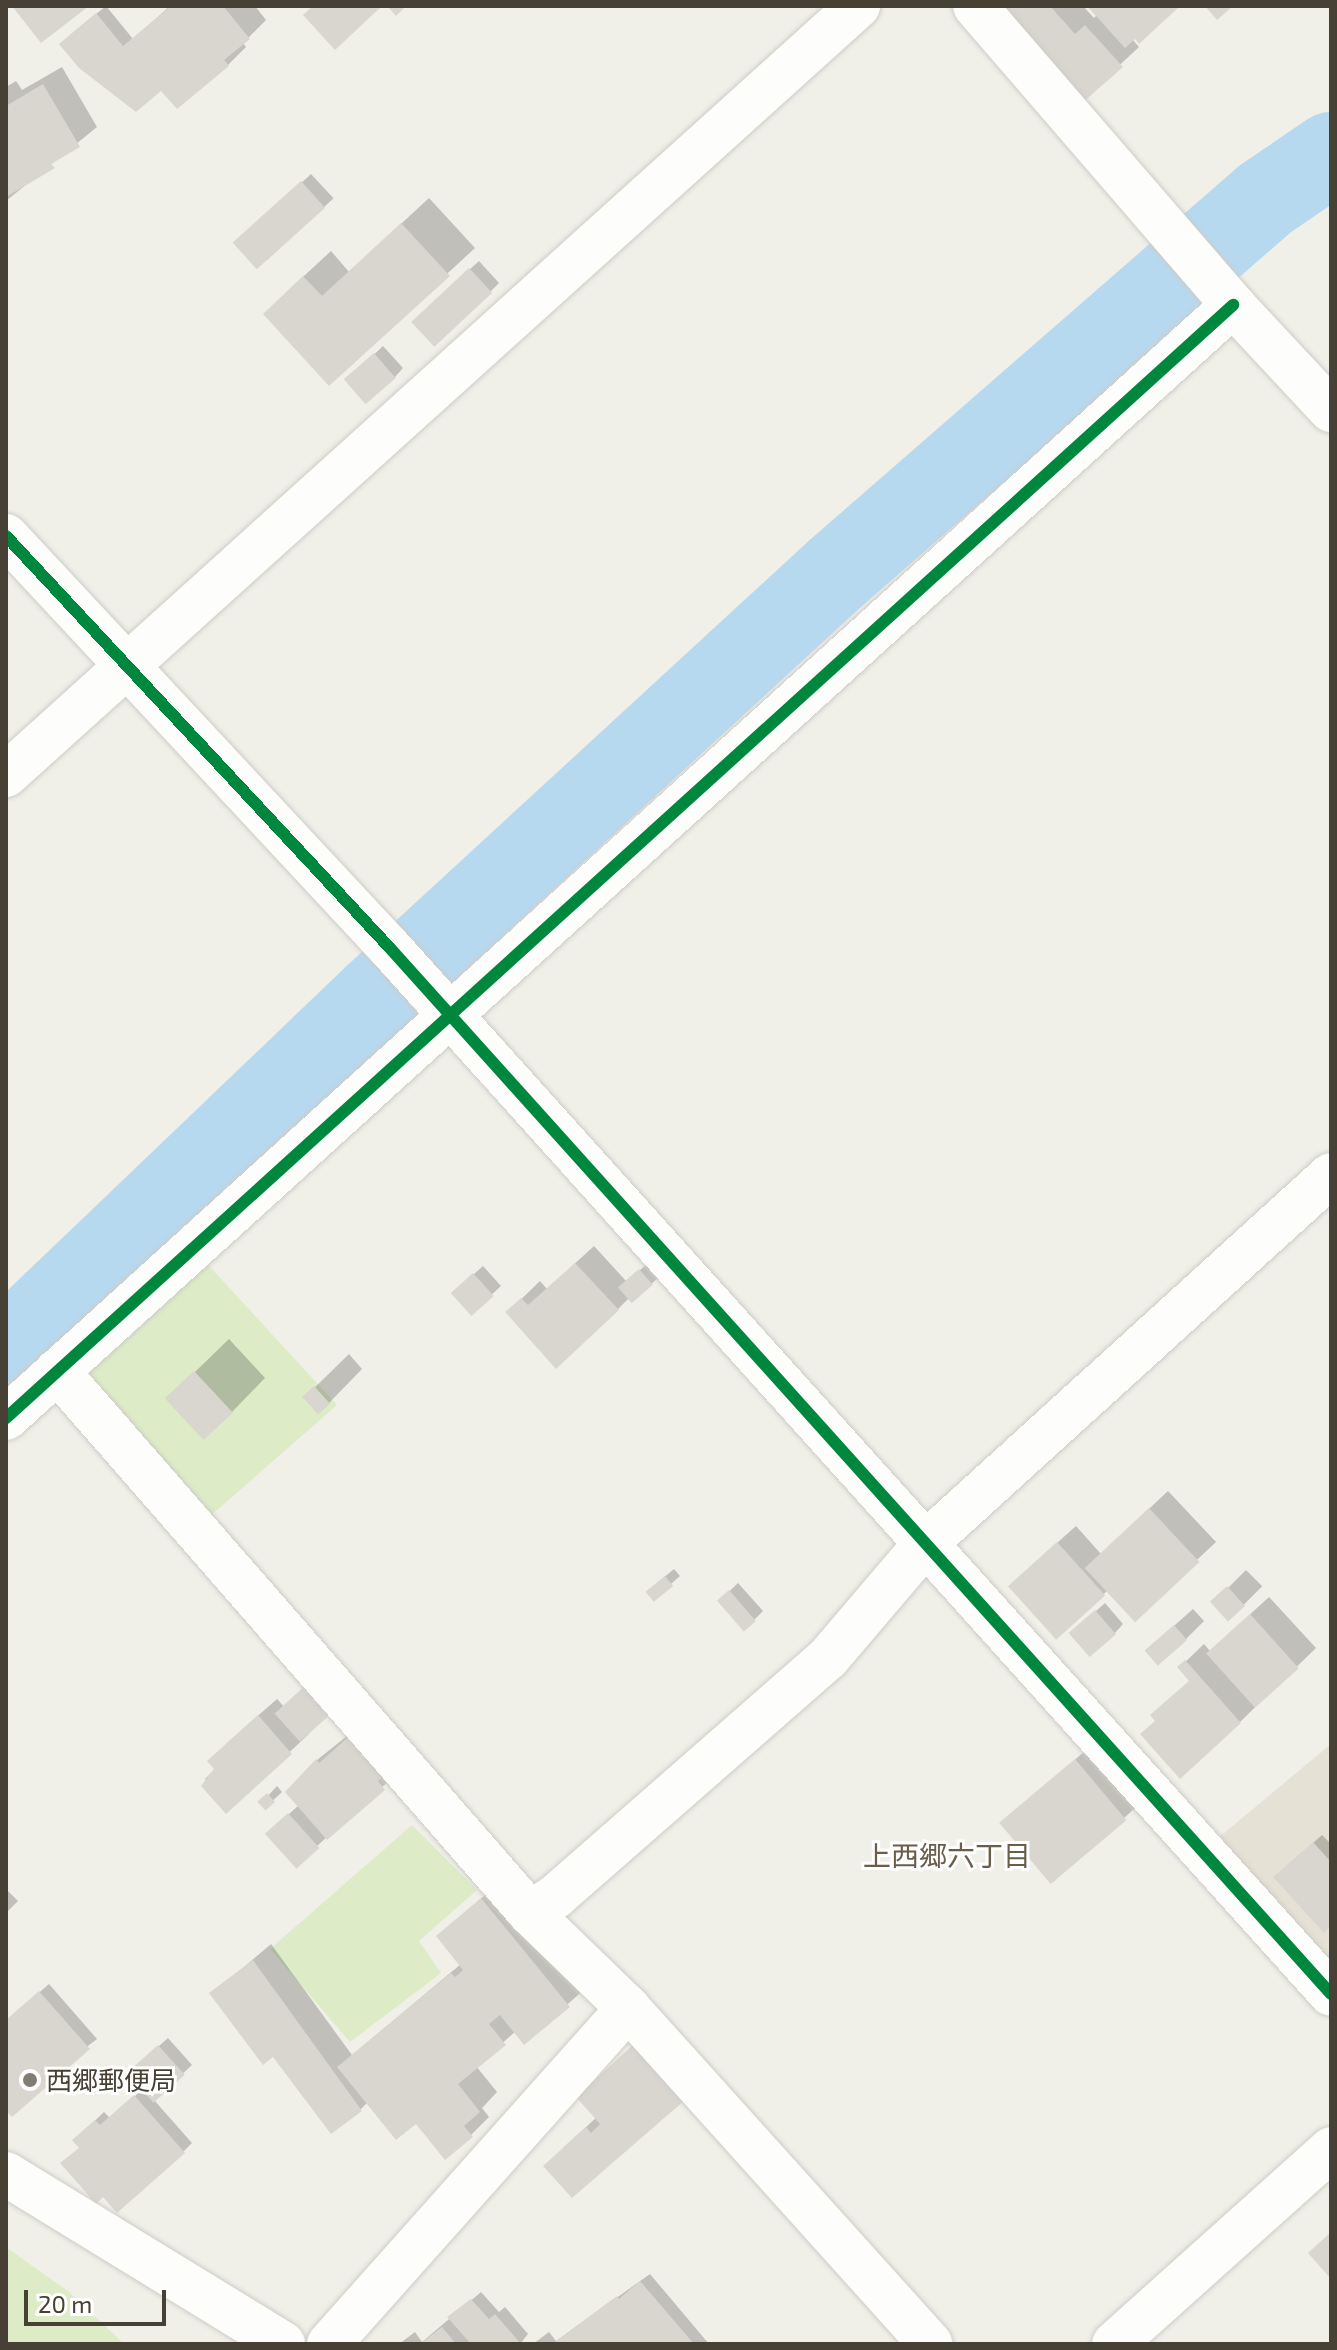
<!DOCTYPE html>
<meta charset="utf-8">
<style>
body{margin:0}
#map{position:relative;width:1337px;height:2350px;overflow:hidden;background:#f0efe8;font-family:"Exo 2","Noto Sans JP",sans-serif}
div>[style]{position:absolute}
[style*='--x']{left:calc(var(--x)*1px);top:calc(var(--y)*1px);width:calc(var(--w)*1px);rotate:calc(var(--a)*1deg)}
.residential>*{inset:0;background:#e5e1d5}
.green>*{inset:0;background:#ddecc7}
.shadow>*{inset:0;background:#0003;transform-origin:0 0}
.river>*{height:84px;margin:-42px;padding:0 42px;transform-origin:42px;border-radius:42px;background:#b7d9f0}
.building>*{inset:0;background:#d8d6cf;transform-origin:0 0}
.roads{filter:drop-shadow(0 0 2px #ceccc6) drop-shadow(0 0 2px #ceccc6)}
.minor>*{height:44px;margin:-22px;padding:0 22px;transform-origin:22px;border-radius:22px;background:#fdfdfc}
.cycleway>*{height:12px;margin:-6px;padding:0 6px;transform-origin:6px;border-radius:6px;background:#00873e}
.dots>*{width:22px;height:22px;translate:-50% -50%;box-sizing:border-box;border:4px solid #fff;border-radius:50%}
span{translate:-50% -50%;white-space:nowrap;text-align:center;line-height:1.15;-webkit-text-stroke:6px #fff;paint-order:stroke}
.poi-label{font-size:26px;color:#474034}
.left{translate:0 -50%;text-align:left}
.neighbourhood-label{font-size:28px;color:#6a5e4b}
.frame{position:absolute;inset:0;border:8px solid #474034;pointer-events:none}
.scale{position:absolute;left:24px;top:2290px;width:142px;height:36px;box-sizing:border-box;border:4px solid #474034;border-top:0;padding-left:10px;font-size:24px;line-height:28px;white-space:nowrap;color:#474034;-webkit-text-stroke:6px #fff;paint-order:stroke}
</style>
<div id="map">
<div class="residential">
<i style="clip-path:polygon(1331px 1744px,1331px 1966px,1217px 1839px)"></i>
</div>
<div class="green">
<i style="clip-path:polygon(201px 1257px,337px 1405px,208px 1518px,86px 1382px,89px 1357px)"></i>
<i style="clip-path:polygon(412px 1825px,477px 1890px,419px 1941px,441px 1973px,350px 2042px,270px 1949px)"></i>
<i style="clip-path:polygon(6px 2247px,69px 2292px,124px 2344px,6px 2344px)"></i>
</div>
<div class="shadow">
<i style="clip-path:polygon(106px 6px,133px 39px,170px 6px,255px 6px,266px 20px,243px 43px,246px 47px,228px 65px,161px 88px,70px 35px)"></i>
<i style="clip-path:polygon(998px 6px,1083px 6px,1094px 18px,1097px 15px,1089px 6px,1177px 6px,1132px 39px,1139px 47px,1082px 100px)"></i>
<i style="clip-path:polygon(62px 67px,97px 127px,6px 201px,6px 87px,16px 81px,22px 90px)"></i>
<i style="left:311px;top:174px;width:33px;height:91px;rotate:47deg"></i>
<i style="clip-path:polygon(429px 198px,475px 248px,329px 383px,292px 287px,331px 251px,349px 272px)"></i>
<i style="clip-path:polygon(479px 261px,499px 283px,490px 292px,422px 313px)"></i>
<i style="clip-path:polygon(383px 346px,403px 368px,395px 377px,347px 380px)"></i>
<i style="clip-path:polygon(594px 1246px,627px 1282px,649px 1262px,661px 1275px,633px 1301px,629px 1298px,618px 1309px,507px 1313px,540px 1281px,547px 1289px)"></i>
<i style="clip-path:polygon(483px 1266px,501px 1286px,472px 1313px,463px 1284px)"></i>
<i style="clip-path:polygon(229px 1339px,265px 1378px,232px 1412px,168px 1398px)"></i>
<i style="clip-path:polygon(349px 1354px,362px 1369px,329px 1403px,305px 1397px)"></i>
<i style="clip-path:polygon(1168px 1491px,1216px 1542px,1134px 1619px,1108px 1590px,1056px 1638px,1028px 1569px,1076px 1526px,1101px 1554px)"></i>
<i style="clip-path:polygon(674px 1569px,680px 1576px,654px 1599px,657px 1583px)"></i>
<i style="left:1246px;top:1570px;width:23px;height:47px;rotate:45deg"></i>
<i style="clip-path:polygon(738px 1583px,763px 1611px,754px 1620px,719px 1601px)"></i>
<i style="clip-path:polygon(1269px 1597px,1316px 1648px,1240px 1722px,1157px 1720px,1191px 1680px,1180px 1667px,1204px 1644px,1210px 1651px)"></i>
<i style="clip-path:polygon(1105px 1603px,1123px 1624px,1115px 1633px,1080px 1625px)"></i>
<i style="clip-path:polygon(1193px 1609px,1204px 1621px,1186px 1639px,1166px 1633px)"></i>
<i style="clip-path:polygon(277px 1699px,309px 1734px,226px 1811px,205px 1779px,216px 1768px,227px 1743px)"></i>
<i style="clip-path:polygon(372px 1716px,401px 1770px,296px 1865px,277px 1825px,299px 1805px,317px 1760px)"></i>
<i style="clip-path:polygon(1094px 1743px,1144px 1800px,1053px 1882px,1021px 1807px)"></i>
<i style="clip-path:polygon(277px 1786px,282px 1792px,265px 1808px,261px 1803px)"></i>
<i style="clip-path:polygon(1322px 1835px,1331px 1844px,1331px 1924px,1285px 1868px)"></i>
<i style="clip-path:polygon(500px 1882px,587px 1987px,525px 2042px,516px 2031px,476px 2066px,497px 2092px,482px 2108px,489px 2117px,471px 2135px,416px 2121px,368px 2102px,360px 2110px,273px 2054px,212px 1994px,271px 1944px,352px 2055px,461px 1964px,438px 1936px)"></i>
<i style="clip-path:polygon(6px 1889px,18px 1901px,6px 1913px)"></i>
<i style="clip-path:polygon(49px 1984px,97px 2039px,6px 2109px,6px 2022px)"></i>
<i style="clip-path:polygon(168px 2038px,192px 2065px,154px 2100px,192px 2143px,183px 2152px,81px 2147px,83px 2132px,104px 2112px,110px 2118px,143px 2089px,138px 2065px)"></i>
<i style="clip-path:polygon(701px 2081px,563px 2148px,597px 2117px)"></i>
<i style="clip-path:polygon(650px 2274px,709px 2344px,533px 2344px,549px 2332px,556px 2341px)"></i>
<i style="clip-path:polygon(481px 2292px,499px 2312px,505px 2307px,528px 2334px,520px 2344px,399px 2344px,415px 2332px,422px 2342px)"></i>
</div>
<div class="river">
<i style="--x:6;--y:1350;--w:509;--a:-43.73"></i>
<i style="--x:374;--y:998;--w:629;--a:-42.62"></i>
<i style="--x:837;--y:572;--w:568;--a:-41.07"></i>
<i style="--x:1265;--y:199;--w:80;--a:-34.3"></i>
</div>
<div class="building">
<i style="clip-path:polygon(12px 6px,89px 6px,41px 43px)"></i>
<i style="clip-path:polygon(171px 6px,223px 6px,250px 39px,224px 60px,229px 66px,177px 109px,161px 91px,136px 112px,79px 68px,59px 44px,96px 13px,123px 46px)"></i>
<i style="clip-path:polygon(313px 6px,382px 6px,335px 50px,303px 15px)"></i>
<i style="clip-path:polygon(387px 6px,406px 6px,396px 16px)"></i>
<i style="clip-path:polygon(996px 6px,1050px 6px,1075px 34px,1085px 25px,1123px 67px,1082px 103px)"></i>
<i style="clip-path:polygon(1087px 6px,1180px 6px,1139px 44px,1135px 39px,1125px 48px)"></i>
<i style="clip-path:polygon(1205px 6px,1233px 6px,1217px 20px)"></i>
<i style="clip-path:polygon(43px 84px,80px 147px,51px 164px,55px 168px,6px 197px,6px 106px)"></i>
<i style="left:301px;top:181px;width:36px;height:92px;rotate:48deg"></i>
<i style="clip-path:polygon(401px 223px,450px 276px,329px 386px,263px 314px,303px 276px,322px 296px)"></i>
<i style="left:469px;top:268px;width:34px;height:79px;rotate:47deg"></i>
<i style="left:374px;top:353px;width:33px;height:40px;rotate:49deg"></i>
<i style="clip-path:polygon(575px 1263px,619px 1310px,556px 1369px,505px 1312px,521px 1298px,528px 1305px)"></i>
<i style="left:639px;top:1269px;width:21px;height:28px;rotate:49deg"></i>
<i style="left:473px;top:1273px;width:31px;height:30px;rotate:48deg"></i>
<i style="left:194px;top:1371px;width:57px;height:40px;rotate:47deg"></i>
<i style="left:314px;top:1386px;width:24px;height:16px;rotate:48deg"></i>
<i style="left:1149px;top:1508px;width:74px;height:88px;rotate:47deg"></i>
<i style="left:1057px;top:1542px;width:72px;height:66px;rotate:48deg"></i>
<i style="left:665px;top:1576px;width:13px;height:25px;rotate:51deg"></i>
<i style="left:1227px;top:1586px;width:27px;height:23px;rotate:48deg"></i>
<i style="left:729px;top:1590px;width:41px;height:16px;rotate:49deg"></i>
<i style="left:1095px;top:1610px;width:32px;height:35px;rotate:49deg"></i>
<i style="left:1250px;top:1614px;width:73px;height:59px;rotate:48deg"></i>
<i style="left:1174px;top:1625px;width:20px;height:39px;rotate:49deg"></i>
<i style="clip-path:polygon(1185px 1660px,1241px 1723px,1180px 1779px,1140px 1734px,1155px 1721px,1150px 1715px,1189px 1681px,1177px 1667px)"></i>
<i style="left:305px;top:1686px;width:38px;height:41px;rotate:48deg"></i>
<i style="clip-path:polygon(258px 1715px,292px 1754px,226px 1814px,201px 1786px,214px 1769px,207px 1761px)"></i>
<i style="clip-path:polygon(353px 1733px,388px 1772px,378px 1781px,385px 1790px,327px 1840px,285px 1792px,316px 1759px,319px 1763px)"></i>
<i style="left:1075px;top:1759px;width:80px;height:99px;rotate:50deg"></i>
<i style="left:267px;top:1793px;width:12px;height:13px;rotate:48deg"></i>
<i style="left:288px;top:1813px;width:47px;height:31px;rotate:48deg"></i>
<i style="clip-path:polygon(1313px 1842px,1331px 1862px,1331px 1926px,1324px 1933px,1273px 1877px)"></i>
<i style="clip-path:polygon(481px 1898px,570px 2007px,524px 2045px,500px 2015px,489px 2024px,506px 2045px,458px 2084px,480px 2112px,464px 2126px,473px 2137px,445px 2160px,416px 2124px,396px 2140px,337px 2067px,451px 1973px,455px 1977px,463px 1970px,436px 1936px)"></i>
<i style="clip-path:polygon(253px 1960px,362px 2111px,331px 2134px,273px 2057px,263px 2065px,209px 1993px)"></i>
<i style="clip-path:polygon(39px 1991px,90px 2049px,12px 2117px,6px 2111px,6px 2020px)"></i>
<i style="clip-path:polygon(634px 2044px,685px 2100px,572px 2198px,543px 2166px,586px 2127px,591px 2133px,600px 2124px,576px 2097px)"></i>
<i style="left:158px;top:2045px;width:40px;height:42px;rotate:48deg"></i>
<i style="clip-path:polygon(134px 2095px,185px 2153px,117px 2213px,103px 2197px,96px 2204px,60px 2163px,79px 2148px,72px 2140px,95px 2120px,100px 2125px)"></i>
<i style="clip-path:polygon(1331px 2232px,1331px 2279px,1308px 2253px)"></i>
<i style="clip-path:polygon(640px 2281px,694px 2344px,552px 2344px,617px 2296px,619px 2299px)"></i>
<i style="clip-path:polygon(471px 2299px,489px 2319px,495px 2314px,521px 2344px,471px 2344px,447px 2317px)"></i>
<i style="clip-path:polygon(442px 2327px,456px 2344px,420px 2344px)"></i>
</div>
<div class="roads">
<div class="minor">
<i style="--x:975;--y:6;--w:395;--a:49.2"></i>
<i style="--x:1233;--y:305;--w:144;--a:47"></i>
<i style="--x:6;--y:536;--w:562;--a:47.02"></i>
<i style="--x:389;--y:947;--w:1408;--a:48.02"></i>
<i style="--x:6;--y:775;--w:1148;--a:-42.07"></i>
<i style="--x:57;--y:1371;--w:719;--a:48.89"></i>
<i style="--x:530;--y:1913;--w:136;--a:44.1"></i>
<i style="--x:628;--y:2008;--w:452;--a:48"></i>
<i style="--x:6;--y:1418;--w:1657;--a:-42.21"></i>
<i style="--x:530;--y:1913;--w:31;--a:-33"></i>
<i style="--x:556;--y:1896;--w:361;--a:-41.2"></i>
<i style="--x:828;--y:1658;--w:151;--a:-49.6"></i>
<i style="--x:926;--y:1543;--w:547;--a:-42.26"></i>
<i style="--x:6;--y:2174;--w:325;--a:31.5"></i>
<i style="--x:329;--y:2344;--w:450;--a:-48.3"></i>
<i style="--x:1114;--y:2344;--w:292;--a:-41.9"></i>
</div>
</div>
<div class="cycleway">
<i style="--x:6;--y:536;--w:562;--a:47.02"></i>
<i style="--x:389;--y:947;--w:1408;--a:48.02"></i>
<i style="--x:6;--y:1418;--w:1657;--a:-42.21"></i>
</div>
<div class="dots">
<i style="left:30px;top:2080px;background:#827d73"></i>
</div>
<div class="poi-label">
<span class="left" style="left:46px;top:2080px">西郷郵便局</span>
</div>
<div class="neighbourhood-label">
<span style="left:947px;top:1855px">上西郷六丁目</span>
</div>
<div class="frame"></div>
<div class="scale">20 m</div>
</div>
